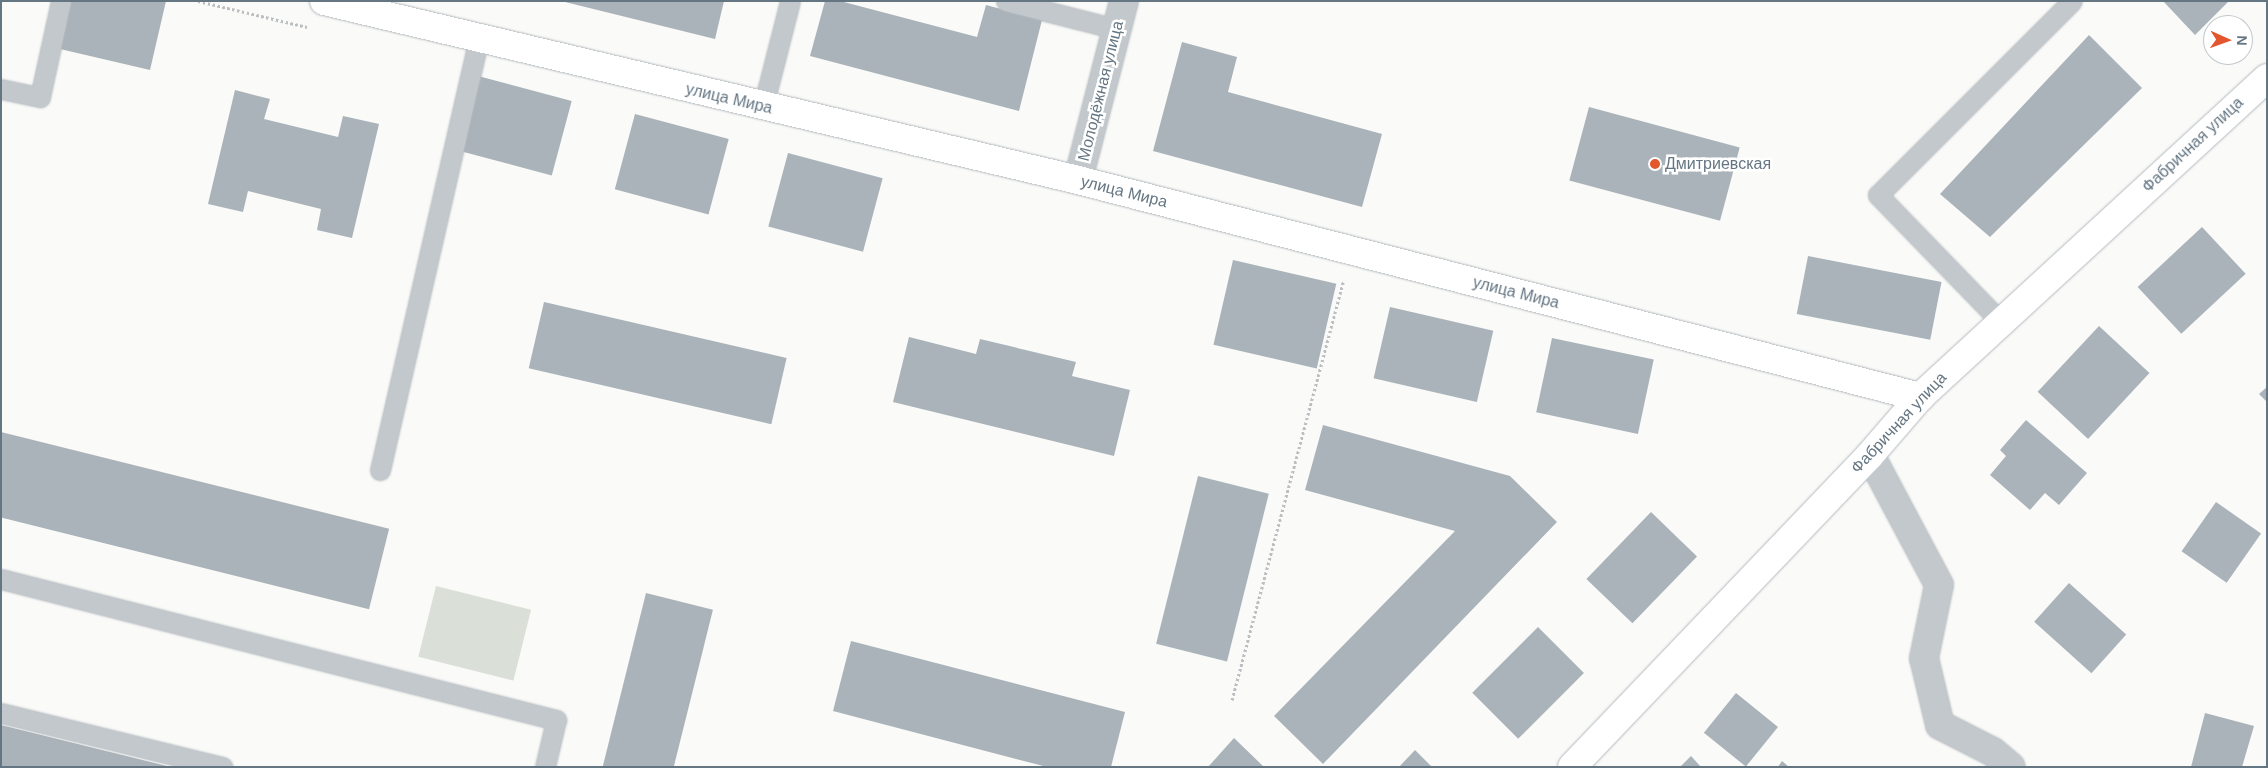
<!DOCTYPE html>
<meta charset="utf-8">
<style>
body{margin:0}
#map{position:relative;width:2268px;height:768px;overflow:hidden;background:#fafaf8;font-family:Helvetica,sans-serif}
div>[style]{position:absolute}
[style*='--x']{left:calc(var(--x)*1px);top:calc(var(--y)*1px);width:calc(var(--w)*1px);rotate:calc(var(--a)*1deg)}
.green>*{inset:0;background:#dadfd7;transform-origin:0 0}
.building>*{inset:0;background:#aab3b9;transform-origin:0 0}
.path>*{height:3px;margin-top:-1.5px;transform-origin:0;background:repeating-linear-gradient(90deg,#bbbfc2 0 2.5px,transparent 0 5px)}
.roads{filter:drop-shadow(0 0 1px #b3babf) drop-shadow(0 0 1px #b3babf)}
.lane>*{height:19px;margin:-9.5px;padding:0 9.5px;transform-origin:9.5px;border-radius:9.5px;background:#c3c8cc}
.street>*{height:28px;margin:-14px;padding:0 14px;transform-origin:14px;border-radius:14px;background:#c3c8cc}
.secondary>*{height:28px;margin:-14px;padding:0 14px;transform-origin:14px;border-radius:14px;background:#fff}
.dots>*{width:14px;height:14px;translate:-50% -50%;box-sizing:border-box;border:2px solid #fff;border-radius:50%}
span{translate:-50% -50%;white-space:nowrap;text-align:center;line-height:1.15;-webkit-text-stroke:5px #fff;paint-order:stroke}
.street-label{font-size:16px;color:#657683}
.poi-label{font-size:16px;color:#657683}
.left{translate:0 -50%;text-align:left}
.frame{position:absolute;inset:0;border:2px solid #657683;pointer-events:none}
.north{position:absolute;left:2203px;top:15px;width:50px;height:50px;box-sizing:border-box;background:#fff;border:1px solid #c1c8cd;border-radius:50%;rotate:92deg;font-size:14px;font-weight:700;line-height:20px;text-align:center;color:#657683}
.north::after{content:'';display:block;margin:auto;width:18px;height:22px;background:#e4572e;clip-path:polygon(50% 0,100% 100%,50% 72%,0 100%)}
</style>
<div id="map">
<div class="green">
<i style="left:436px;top:586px;width:98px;height:73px;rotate:14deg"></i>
</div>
<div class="building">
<i style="clip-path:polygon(71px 1px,166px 1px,150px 70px,60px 49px)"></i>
<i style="clip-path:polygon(561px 1px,724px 1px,715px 39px)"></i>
<i style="clip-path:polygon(825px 1px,840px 1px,977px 37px,986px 5px,1042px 20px,1019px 111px,810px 56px)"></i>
<i style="clip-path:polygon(2163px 1px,2229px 1px,2195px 35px)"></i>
<i style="clip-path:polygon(2089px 35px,2142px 88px,1990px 237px,1940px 194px)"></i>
<i style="clip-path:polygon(1182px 42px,1237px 57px,1228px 92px,1382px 134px,1362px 207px,1153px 151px)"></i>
<i style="left:478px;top:76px;width:97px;height:77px;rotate:15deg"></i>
<i style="clip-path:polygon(235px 90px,270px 99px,264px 119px,338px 137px,343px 116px,379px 124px,352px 238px,317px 230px,321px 209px,248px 191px,243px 212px,208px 204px)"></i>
<i style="left:1589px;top:107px;width:156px;height:76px;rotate:15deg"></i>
<i style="left:635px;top:114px;width:97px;height:78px;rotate:15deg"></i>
<i style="left:788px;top:153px;width:98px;height:76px;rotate:15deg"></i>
<i style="left:2202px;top:227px;width:64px;height:88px;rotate:47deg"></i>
<i style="left:1808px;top:256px;width:136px;height:59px;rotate:11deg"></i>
<i style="left:1233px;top:260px;width:106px;height:87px;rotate:13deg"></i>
<i style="left:544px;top:302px;width:249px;height:68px;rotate:13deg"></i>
<i style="left:1390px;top:307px;width:106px;height:73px;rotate:13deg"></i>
<i style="left:2099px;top:326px;width:69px;height:90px;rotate:43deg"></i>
<i style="clip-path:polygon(909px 337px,976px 354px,980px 339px,1076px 362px,1072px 376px,1130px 390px,1114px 456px,893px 402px)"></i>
<i style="left:1552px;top:338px;width:104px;height:76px;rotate:12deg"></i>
<i style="clip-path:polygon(2267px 387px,2267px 402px,2259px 394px)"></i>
<i style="clip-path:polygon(2026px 420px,2087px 473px,2059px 505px,2045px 493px,2030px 510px,1990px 475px,2006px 456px,2000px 450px)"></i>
<i style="clip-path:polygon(1323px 425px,1510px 476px,1557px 522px,1323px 764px,1274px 716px,1455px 531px,1305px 490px)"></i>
<i style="left:1px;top:432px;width:400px;height:83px;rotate:14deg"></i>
<i style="left:1198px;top:476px;width:73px;height:173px;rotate:14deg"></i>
<i style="left:2216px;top:502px;width:55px;height:60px;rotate:35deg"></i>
<i style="left:1651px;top:512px;width:64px;height:93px;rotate:44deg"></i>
<i style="left:2069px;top:583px;width:77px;height:52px;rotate:42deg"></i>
<i style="left:646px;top:593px;width:69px;height:179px;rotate:14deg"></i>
<i style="left:1538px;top:627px;width:65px;height:93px;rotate:45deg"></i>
<i style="clip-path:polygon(851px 641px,1125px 712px,1111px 767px,1047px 767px,833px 711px)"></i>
<i style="left:1736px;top:693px;width:54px;height:51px;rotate:39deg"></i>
<i style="clip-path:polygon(2205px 713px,2254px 726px,2242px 767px,2191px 767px)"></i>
<i style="clip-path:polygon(1px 725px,167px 766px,167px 767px,1px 767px)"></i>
<i style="clip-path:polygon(1234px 738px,1264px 767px,1208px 767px)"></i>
<i style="clip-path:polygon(1415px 750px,1432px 767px,1399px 767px)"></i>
<i style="clip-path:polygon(1691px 756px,1701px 767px,1680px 767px)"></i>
<i style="clip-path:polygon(1782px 761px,1789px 767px,1778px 767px)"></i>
</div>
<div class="path">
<i style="--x:198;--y:1;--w:112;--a:13.4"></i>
<i style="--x:1232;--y:700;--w:435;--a:-75.1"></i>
</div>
<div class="roads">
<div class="lane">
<i style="--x:1006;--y:1;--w:114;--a:14.2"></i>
<i style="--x:1;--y:89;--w:40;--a:12"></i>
<i style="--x:40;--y:97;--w:98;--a:-77.7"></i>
<i style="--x:763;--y:107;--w:109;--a:-75.7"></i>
<i style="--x:2001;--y:322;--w:177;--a:-134.1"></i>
<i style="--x:1878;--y:195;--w:274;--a:-45"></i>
<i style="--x:380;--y:470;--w:442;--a:-77.1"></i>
<i style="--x:1;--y:579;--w:573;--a:14.25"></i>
<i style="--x:556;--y:720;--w:48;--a:103.2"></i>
<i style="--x:1;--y:713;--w:228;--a:13.7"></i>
</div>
<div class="street">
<i style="--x:1078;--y:180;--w:185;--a:-75.6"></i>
<i style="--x:1870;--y:455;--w:147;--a:62"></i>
<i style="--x:1939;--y:585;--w:75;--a:101.6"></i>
<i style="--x:1924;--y:658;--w:69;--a:76.6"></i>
<i style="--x:1940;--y:725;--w:59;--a:27"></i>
<i style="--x:1993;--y:752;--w:23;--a:40"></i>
</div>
<div class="secondary">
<i style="--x:324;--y:1;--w:775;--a:13.35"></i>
<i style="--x:1078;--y:180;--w:870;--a:14.45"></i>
<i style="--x:1572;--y:767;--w:431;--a:-46.3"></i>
<i style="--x:1870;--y:455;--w:77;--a:-49.2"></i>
<i style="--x:1920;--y:397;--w:471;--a:-42.6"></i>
</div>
</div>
<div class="dots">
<i style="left:1655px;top:164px;background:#e4572e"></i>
</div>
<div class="street-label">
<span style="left:1101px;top:91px;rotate:-76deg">Молодёжная улица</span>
<span style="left:729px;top:99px;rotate:13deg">улица Мира</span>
<span style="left:2193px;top:145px;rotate:-43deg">Фабричная улица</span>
<span style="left:1124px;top:192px;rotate:14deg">улица Мира</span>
<span style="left:1516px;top:293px;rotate:14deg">улица Мира</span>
<span style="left:1899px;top:423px;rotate:-47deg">Фабричная улица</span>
</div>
<div class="poi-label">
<span class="left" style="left:1665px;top:164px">Дмитриевская</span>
</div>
<div class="frame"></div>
<div class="north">N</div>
</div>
